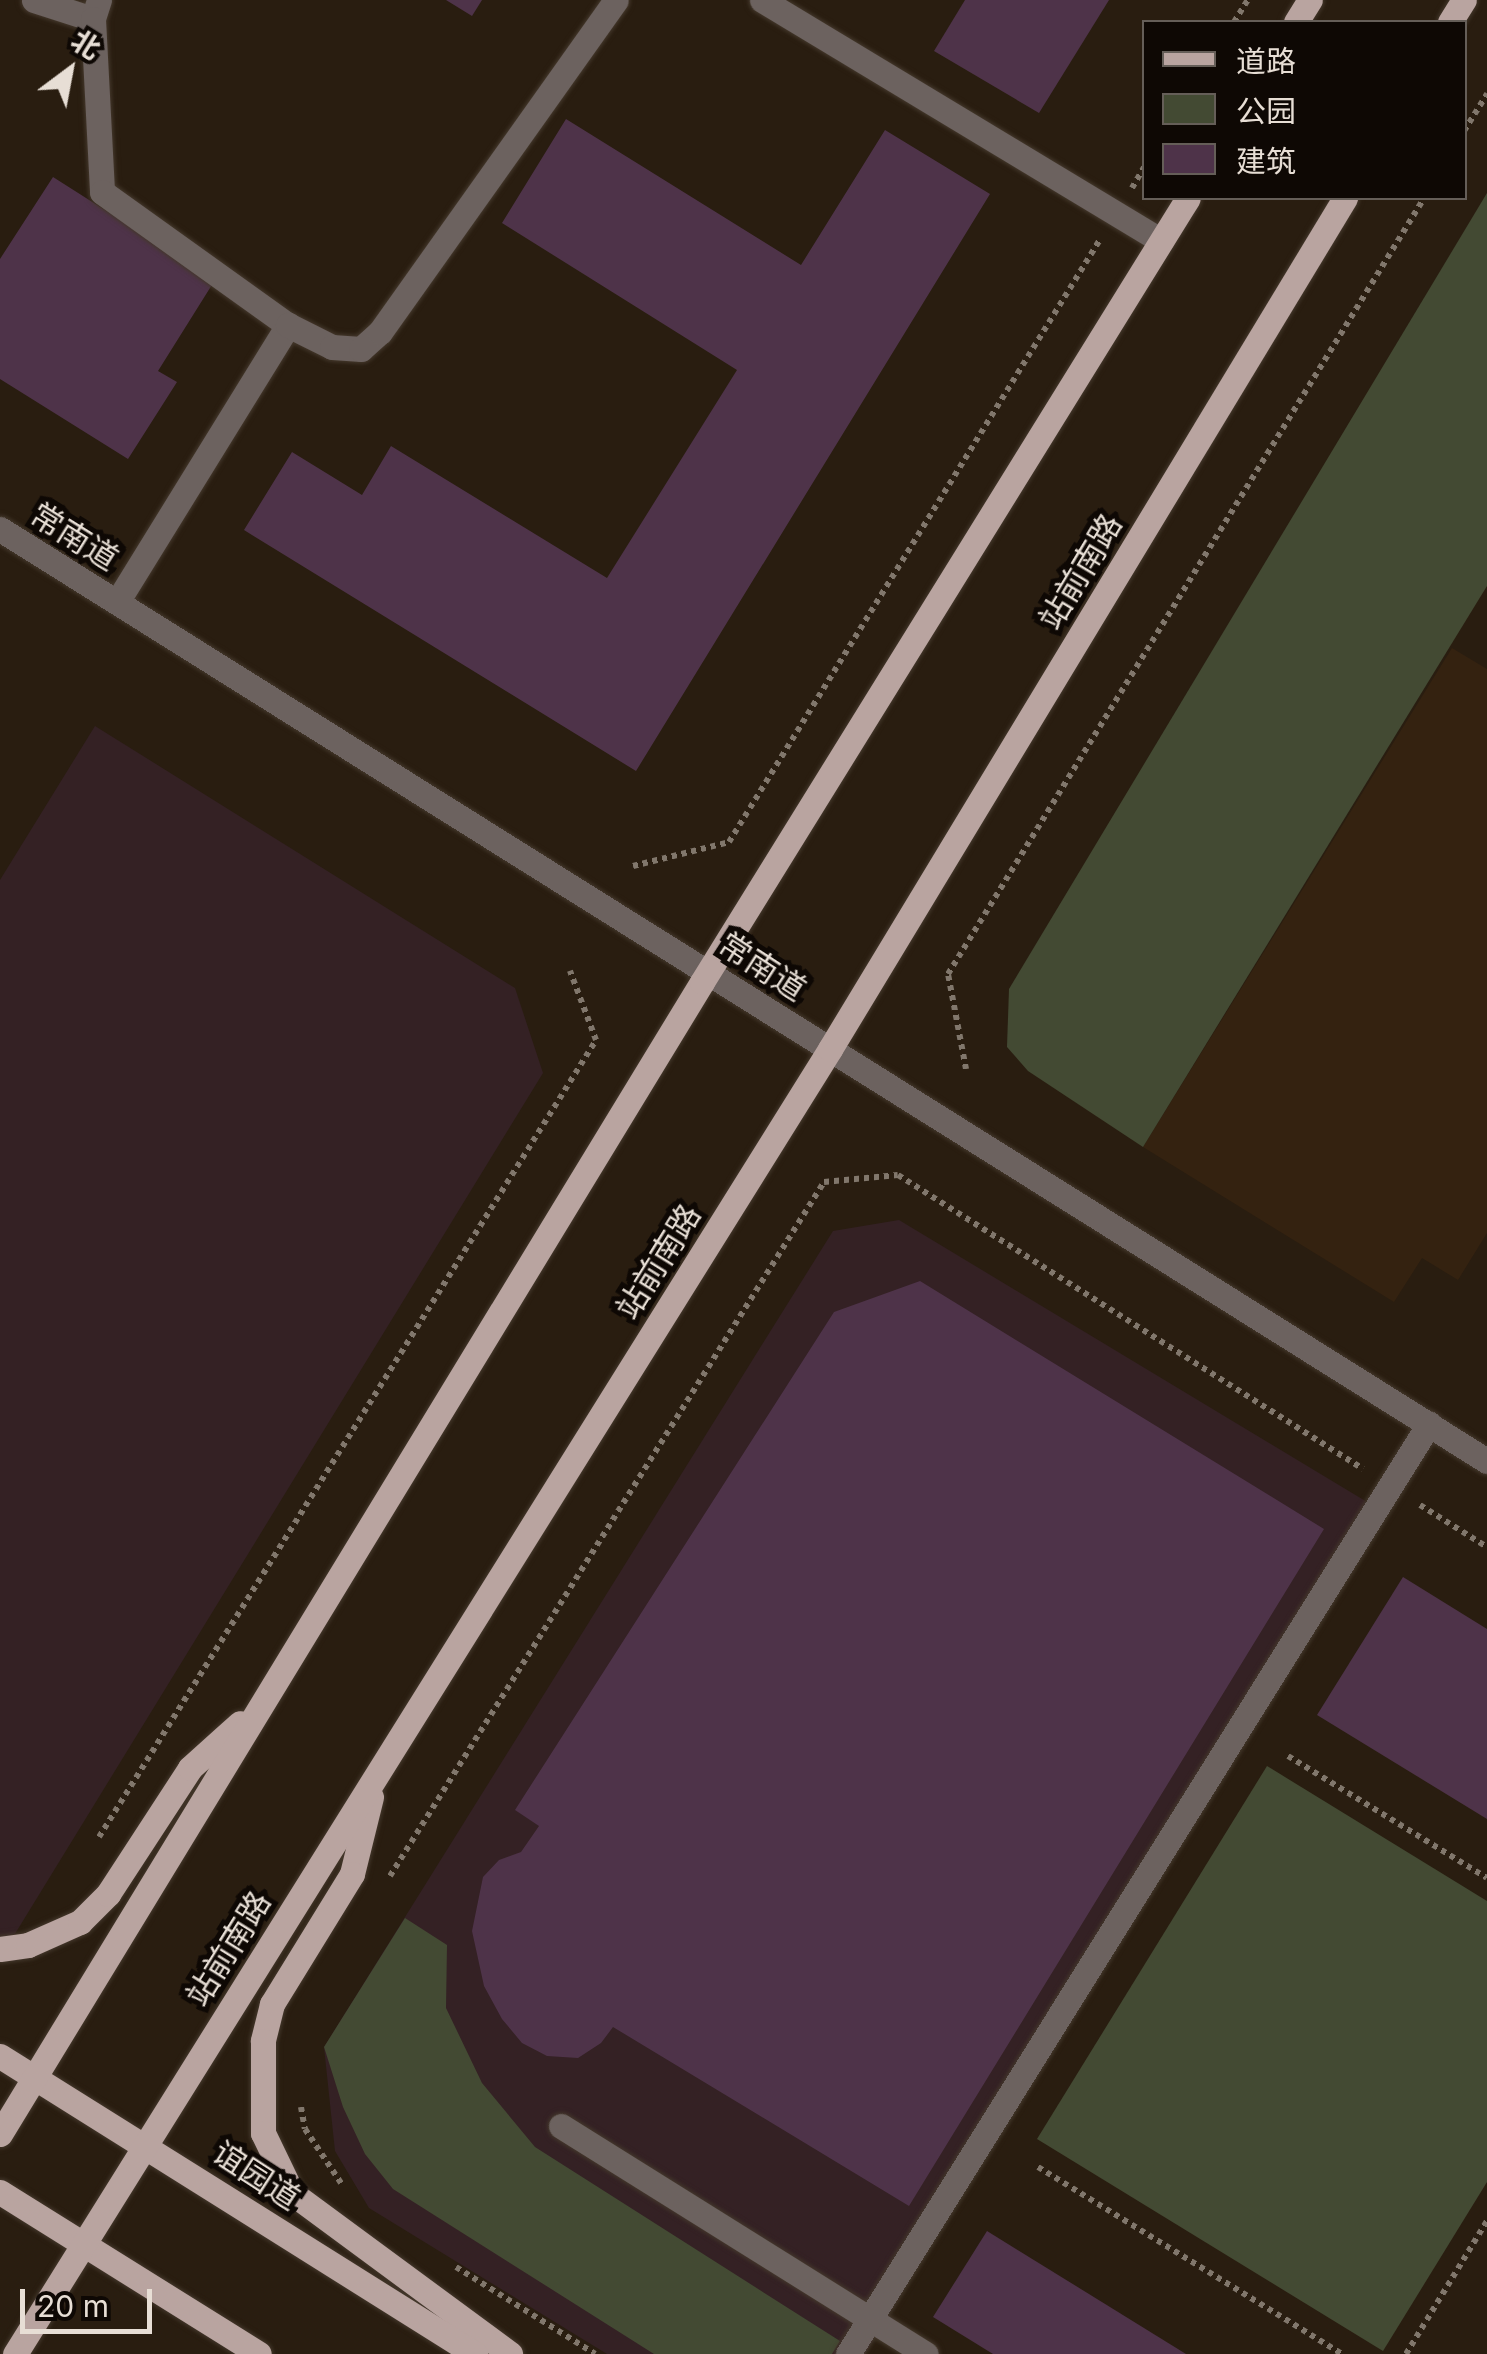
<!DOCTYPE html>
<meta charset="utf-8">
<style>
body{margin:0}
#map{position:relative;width:1487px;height:2354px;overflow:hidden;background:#291d10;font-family:Inter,"Noto Sans SC",sans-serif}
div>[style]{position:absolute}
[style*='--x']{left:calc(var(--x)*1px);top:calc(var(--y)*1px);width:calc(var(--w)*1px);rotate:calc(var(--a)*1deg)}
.commercial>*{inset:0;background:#342124}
.built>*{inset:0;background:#342210}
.green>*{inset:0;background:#434a33}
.building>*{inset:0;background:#4e3349}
.path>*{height:6px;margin-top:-3px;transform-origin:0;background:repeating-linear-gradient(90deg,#81776c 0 5px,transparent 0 10px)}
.roads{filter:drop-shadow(0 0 2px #44382c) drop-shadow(0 0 2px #44382c)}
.service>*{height:25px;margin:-12.5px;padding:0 12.5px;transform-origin:12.5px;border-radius:12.5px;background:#6c625f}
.tertiary>*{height:25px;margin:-12.5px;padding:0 12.5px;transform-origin:12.5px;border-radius:12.5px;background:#6c625f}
.primary>*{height:25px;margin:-12.5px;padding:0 12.5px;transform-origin:12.5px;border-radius:12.5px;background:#b9a4a0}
span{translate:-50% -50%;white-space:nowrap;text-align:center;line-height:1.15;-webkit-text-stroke:10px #0e0804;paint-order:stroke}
.street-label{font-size:32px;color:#e7ded5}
.legend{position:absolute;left:1142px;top:20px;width:325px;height:180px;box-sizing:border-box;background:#0e0804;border:2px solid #655e58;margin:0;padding:12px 18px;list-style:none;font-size:30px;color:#e7ded5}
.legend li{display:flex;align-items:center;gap:20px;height:50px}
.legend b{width:50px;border:2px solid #655e58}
.north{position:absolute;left:20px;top:20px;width:100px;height:100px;-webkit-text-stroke:8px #0e0804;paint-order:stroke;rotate:32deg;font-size:28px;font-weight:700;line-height:40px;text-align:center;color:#e7ded5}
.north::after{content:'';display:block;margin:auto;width:35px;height:45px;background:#e7ded5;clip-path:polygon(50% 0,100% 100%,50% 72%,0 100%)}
.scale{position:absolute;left:20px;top:2289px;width:132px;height:45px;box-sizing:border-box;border:5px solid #e7ded5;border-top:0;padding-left:12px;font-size:30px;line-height:35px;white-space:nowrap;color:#e7ded5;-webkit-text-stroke:8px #0e0804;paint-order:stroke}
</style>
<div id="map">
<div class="commercial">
<i style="clip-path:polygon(95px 726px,515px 988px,543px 1073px,10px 1942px,0 1936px,0 880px)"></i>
<i style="clip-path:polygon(899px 1220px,1377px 1508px,865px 2354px,607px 2354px,369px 2208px,335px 2151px,324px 2047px,833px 1231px)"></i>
</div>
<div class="built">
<i style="clip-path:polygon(1452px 648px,1487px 669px,1487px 1233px,1458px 1280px,1422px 1258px,1394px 1302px,1143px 1147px)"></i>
</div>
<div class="green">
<i style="clip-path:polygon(1487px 193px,1487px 586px,1143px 1147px,1028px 1071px,1007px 1047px,1009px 989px)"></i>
<i style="clip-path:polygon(1267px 1766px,1487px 1901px,1487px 2182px,1383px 2351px,1037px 2139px)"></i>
<i style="clip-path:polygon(405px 1918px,447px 1945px,446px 2008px,482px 2083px,535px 2147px,840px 2341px,832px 2354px,654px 2354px,393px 2189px,365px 2154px,343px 2107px,324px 2047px)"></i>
</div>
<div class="building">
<i style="clip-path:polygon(446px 0,482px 0,472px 16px)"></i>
<i style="clip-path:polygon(965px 0,1109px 0,1039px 113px,934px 51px)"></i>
<i style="clip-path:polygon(566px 119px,801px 265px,885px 130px,990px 194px,636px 771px,244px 530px,292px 452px,362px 495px,391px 446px,607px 578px,737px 370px,502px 223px)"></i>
<i style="clip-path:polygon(53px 177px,215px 280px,158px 371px,177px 382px,128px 459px,0 379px,0 259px)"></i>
<i style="clip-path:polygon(920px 1281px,1324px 1529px,909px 2206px,613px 2027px,601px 2043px,578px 2058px,547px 2056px,522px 2043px,502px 2019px,484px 1986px,472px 1931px,483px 1877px,499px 1860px,521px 1852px,539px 1826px,515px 1810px,834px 1312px)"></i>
<i style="clip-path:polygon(1403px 1577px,1487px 1629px,1487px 1819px,1317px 1715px)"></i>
<i style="clip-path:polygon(987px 2231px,1186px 2354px,993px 2354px,933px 2317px)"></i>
</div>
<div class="path">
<i style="--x:1234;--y:22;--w:26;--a:-58"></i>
<i style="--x:1464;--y:131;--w:44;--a:-58.1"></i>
<i style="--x:1132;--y:188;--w:24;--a:-60"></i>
<i style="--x:633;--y:866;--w:99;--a:-14"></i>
<i style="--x:729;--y:842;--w:706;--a:-58.38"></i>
<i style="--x:966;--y:1069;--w:97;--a:-100.7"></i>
<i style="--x:948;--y:974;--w:910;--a:-58.47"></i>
<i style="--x:1420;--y:1505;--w:79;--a:32.1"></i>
<i style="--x:1288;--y:1756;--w:233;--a:31.5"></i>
<i style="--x:99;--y:1837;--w:939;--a:-58.05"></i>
<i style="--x:596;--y:1040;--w:74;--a:-110.6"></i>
<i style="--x:390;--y:1876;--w:819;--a:-57.98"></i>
<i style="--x:824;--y:1182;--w:74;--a:-5.4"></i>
<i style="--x:898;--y:1175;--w:550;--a:32.3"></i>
<i style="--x:301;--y:2107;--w:22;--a:80"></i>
<i style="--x:305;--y:2129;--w:65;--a:56.3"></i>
<i style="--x:1038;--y:2167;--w:357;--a:31.6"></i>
<i style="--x:456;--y:2267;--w:164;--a:32"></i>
<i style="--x:1406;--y:2354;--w:156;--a:-58.7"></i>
</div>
<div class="roads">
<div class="service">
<i style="--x:34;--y:0;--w:62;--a:17.9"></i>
<i style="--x:99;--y:0;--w:20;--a:108"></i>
<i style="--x:93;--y:19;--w:173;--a:87"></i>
<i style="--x:102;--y:192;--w:229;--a:35.6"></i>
<i style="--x:762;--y:0;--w:466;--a:31.1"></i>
<i style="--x:117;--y:602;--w:326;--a:-58.3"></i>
<i style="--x:288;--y:325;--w:49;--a:26.6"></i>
<i style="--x:332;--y:347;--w:29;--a:4"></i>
<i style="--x:361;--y:349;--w:25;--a:-42"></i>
<i style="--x:380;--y:332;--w:407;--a:-54.6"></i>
<i style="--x:561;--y:2126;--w:430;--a:32"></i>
<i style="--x:848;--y:2354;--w:1097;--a:-58.01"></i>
</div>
<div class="tertiary">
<i style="--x:0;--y:529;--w:1755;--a:32.08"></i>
</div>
<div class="primary">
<i style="--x:1296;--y:22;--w:26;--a:-58"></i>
<i style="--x:1450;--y:22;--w:26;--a:-58"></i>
<i style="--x:371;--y:1797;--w:79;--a:103.9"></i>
<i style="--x:352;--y:1874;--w:153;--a:121.6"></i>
<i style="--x:272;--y:2004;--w:38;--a:104"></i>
<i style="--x:263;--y:2041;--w:92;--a:90"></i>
<i style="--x:263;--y:2133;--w:67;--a:64.2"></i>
<i style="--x:292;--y:2193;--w:271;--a:36.4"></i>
<i style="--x:0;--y:1949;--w:28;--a:-8"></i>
<i style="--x:28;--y:1945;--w:57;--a:-23.9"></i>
<i style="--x:80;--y:1922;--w:40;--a:-45"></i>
<i style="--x:108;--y:1894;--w:150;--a:-56.9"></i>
<i style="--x:190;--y:1768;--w:67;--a:-42"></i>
<i style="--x:0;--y:2056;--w:561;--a:32.1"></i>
<i style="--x:0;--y:2134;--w:1349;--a:-58.64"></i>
<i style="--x:702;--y:982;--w:922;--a:-58.21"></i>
<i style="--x:0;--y:2192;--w:305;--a:32"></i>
<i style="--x:15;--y:2354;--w:1539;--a:-58.01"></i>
<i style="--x:830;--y:1049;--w:995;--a:-58.82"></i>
</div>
</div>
<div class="street-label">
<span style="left:74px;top:537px;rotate:32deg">常南道</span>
<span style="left:1081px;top:572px;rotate:-59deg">站前南路</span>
<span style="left:762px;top:967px;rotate:33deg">常南道</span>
<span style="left:659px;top:1262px;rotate:-58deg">站前南路</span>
<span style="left:229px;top:1949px;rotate:-58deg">站前南路</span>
<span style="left:256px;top:2176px;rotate:33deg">谊园道</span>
</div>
<ul class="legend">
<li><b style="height:12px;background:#b9a4a0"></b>道路</li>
<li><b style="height:28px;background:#434a33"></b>公园</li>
<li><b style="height:28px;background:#4e3349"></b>建筑</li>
</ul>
<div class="north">北</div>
<div class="scale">20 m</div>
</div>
